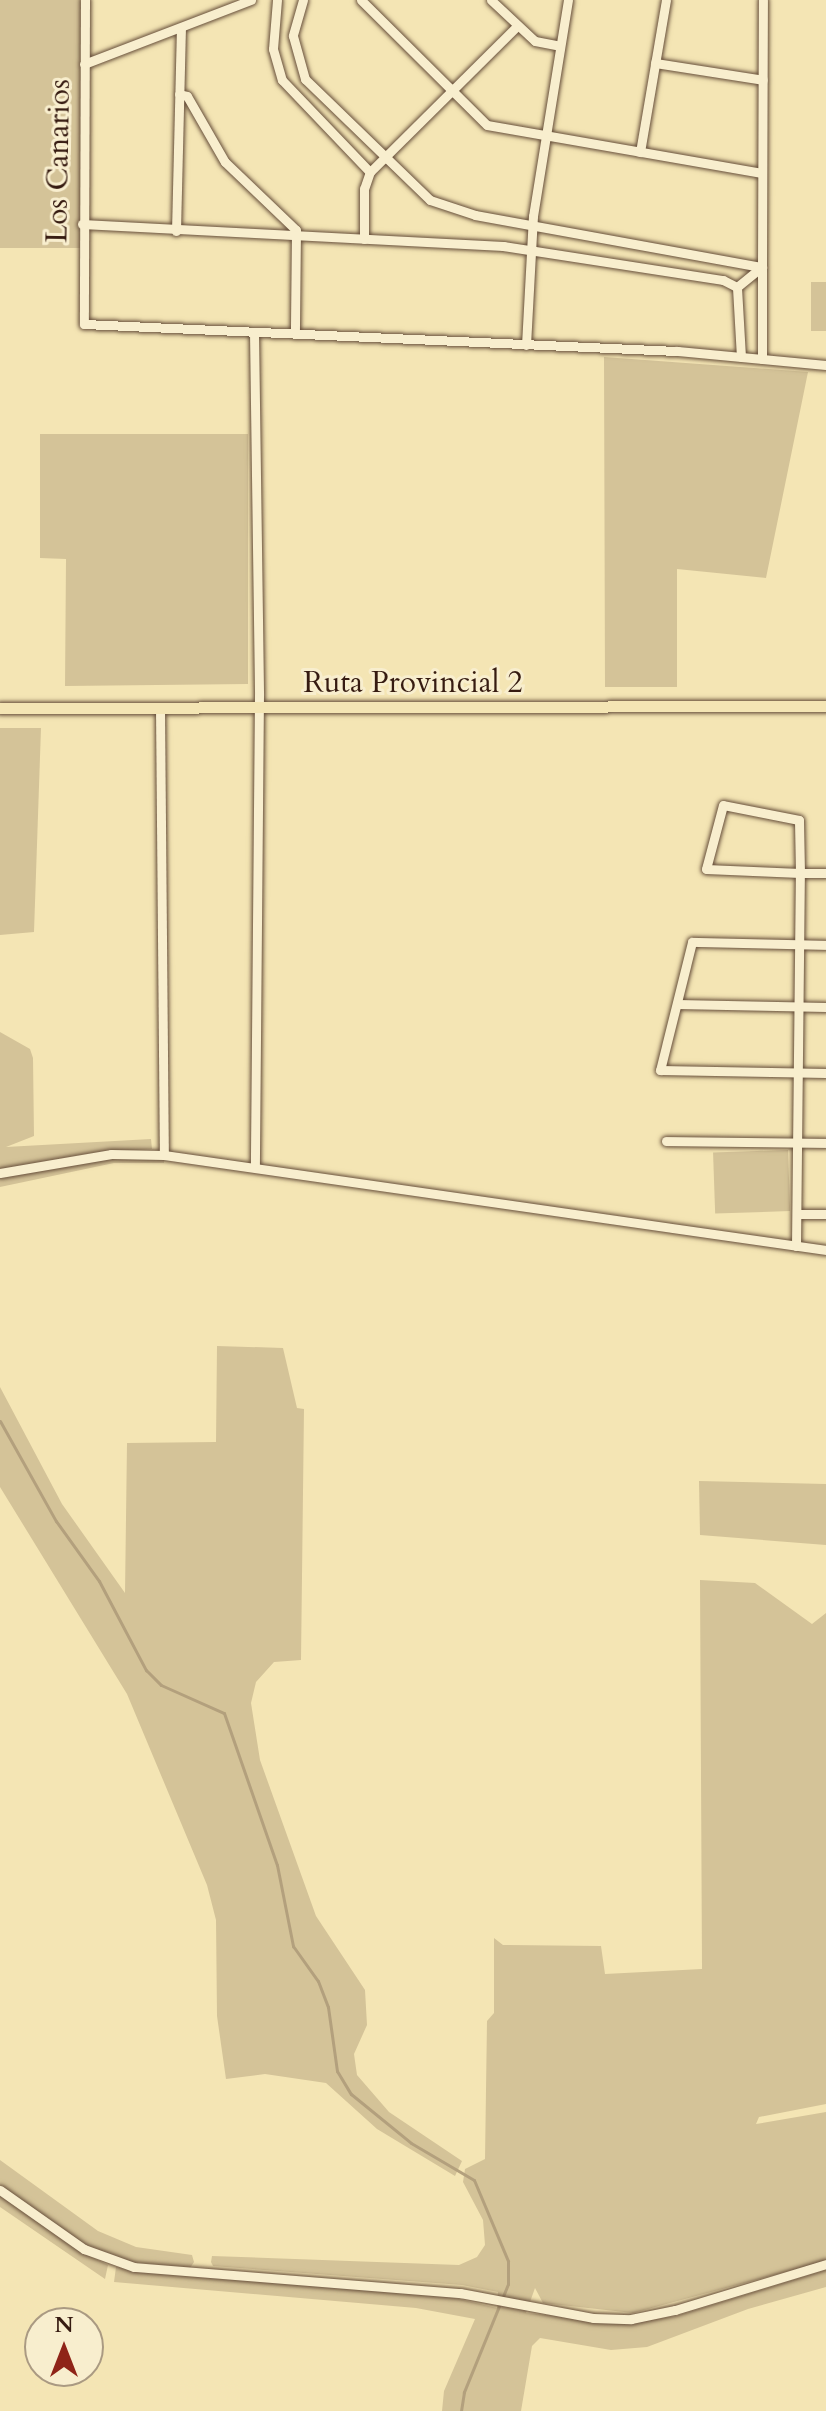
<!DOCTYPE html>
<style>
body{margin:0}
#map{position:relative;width:826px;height:2411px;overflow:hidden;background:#f4e5b4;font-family:Cardo,serif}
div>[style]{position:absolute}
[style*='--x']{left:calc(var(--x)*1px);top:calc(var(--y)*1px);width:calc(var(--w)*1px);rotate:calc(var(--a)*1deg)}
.green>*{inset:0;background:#d4c398;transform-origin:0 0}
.stream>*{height:3px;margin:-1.5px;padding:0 1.5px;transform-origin:1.5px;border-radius:1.5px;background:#b3a07d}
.roads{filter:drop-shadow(0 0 2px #664e3a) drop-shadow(0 0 2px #664e3a)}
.minor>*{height:9px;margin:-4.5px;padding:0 4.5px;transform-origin:4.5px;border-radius:4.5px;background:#f8eece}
.major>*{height:11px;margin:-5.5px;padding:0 5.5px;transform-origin:5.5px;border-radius:5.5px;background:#f4e5b4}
span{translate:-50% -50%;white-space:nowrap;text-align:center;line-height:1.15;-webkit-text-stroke:6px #f8eece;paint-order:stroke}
.street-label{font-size:30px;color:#361b11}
.north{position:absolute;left:24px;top:2307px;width:80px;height:80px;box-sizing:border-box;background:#f8eece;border:2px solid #aa9a82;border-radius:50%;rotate:0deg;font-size:22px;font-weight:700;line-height:32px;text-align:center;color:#361b11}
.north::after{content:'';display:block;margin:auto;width:28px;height:36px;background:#8f2418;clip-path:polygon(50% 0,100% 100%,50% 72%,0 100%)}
</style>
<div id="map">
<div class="green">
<i style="left:0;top:0;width:80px;height:248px"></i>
<i style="left:826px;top:282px;width:49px;height:15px;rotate:90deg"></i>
<i style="clip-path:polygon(604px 357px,808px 372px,766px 578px,677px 569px,677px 687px,605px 687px)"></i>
<i style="clip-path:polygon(40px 434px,248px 434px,248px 684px,65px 686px,66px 559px,40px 558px)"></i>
<i style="clip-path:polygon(0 728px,41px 728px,34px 932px,0 935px)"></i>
<i style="clip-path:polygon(0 1032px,30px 1049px,33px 1058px,34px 1136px,6px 1147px,151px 1139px,152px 1149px,97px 1152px,0 1169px)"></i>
<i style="left:788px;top:1150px;width:61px;height:75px;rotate:88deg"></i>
<i style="clip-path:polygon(103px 1158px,164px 1158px,164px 1163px,114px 1163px,0 1187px,0 1176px)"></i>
<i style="clip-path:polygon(217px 1346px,283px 1348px,297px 1408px,304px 1409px,301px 1660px,274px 1662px,256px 1682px,251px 1703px,260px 1760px,316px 1916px,365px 1990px,367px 2025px,354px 2054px,357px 2075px,389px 2112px,462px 2161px,455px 2176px,377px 2129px,326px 2083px,265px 2074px,226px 2079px,217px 2016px,216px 1920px,207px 1885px,127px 1694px,0 1487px,0 1387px,62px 1504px,125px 1593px,127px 1443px,216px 1442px)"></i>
<i style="clip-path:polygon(699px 1481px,826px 1484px,826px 1545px,700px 1535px)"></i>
<i style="clip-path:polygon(700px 1580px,755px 1583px,812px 1624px,826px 1613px,826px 2104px,759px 2117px,756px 2124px,826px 2112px,826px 2261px,633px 2313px,543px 2303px,535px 2288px,526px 2313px,632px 2323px,676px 2316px,826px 2270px,826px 2287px,748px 2309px,647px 2347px,611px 2350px,540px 2338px,532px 2346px,521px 2411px,442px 2411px,444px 2391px,475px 2319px,416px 2308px,114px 2282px,116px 2267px,446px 2296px,497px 2308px,498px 2292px,462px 2285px,213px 2266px,211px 2262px,212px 2256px,459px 2265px,477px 2257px,485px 2245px,483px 2220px,463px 2182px,465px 2169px,485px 2159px,487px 2021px,494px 2013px,494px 1938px,503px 1945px,601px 1946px,605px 1974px,702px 1969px)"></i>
<i style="clip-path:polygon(0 2160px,98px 2231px,136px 2247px,192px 2255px,194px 2262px,190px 2268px,123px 2261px,82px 2243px,0 2185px)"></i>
<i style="clip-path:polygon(0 2194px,78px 2250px,108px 2265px,105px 2279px,0 2207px)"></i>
</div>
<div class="stream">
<i style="--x:0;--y:1421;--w:115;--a:60.8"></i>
<i style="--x:56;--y:1521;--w:74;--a:54.4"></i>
<i style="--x:99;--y:1581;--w:101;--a:62.2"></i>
<i style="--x:146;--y:1670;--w:21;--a:45"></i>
<i style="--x:161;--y:1685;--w:69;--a:24"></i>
<i style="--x:224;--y:1713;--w:161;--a:70.8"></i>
<i style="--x:277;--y:1865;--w:83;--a:78.8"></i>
<i style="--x:293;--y:1946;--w:43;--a:54.5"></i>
<i style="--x:318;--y:1981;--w:28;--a:69"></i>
<i style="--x:328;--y:2007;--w:65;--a:82"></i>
<i style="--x:337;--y:2071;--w:27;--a:59"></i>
<i style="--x:351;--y:2094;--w:77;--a:39.2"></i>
<i style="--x:411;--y:2143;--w:73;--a:30.4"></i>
<i style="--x:474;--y:2180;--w:88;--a:67.2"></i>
<i style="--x:508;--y:2261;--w:23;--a:90"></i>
<i style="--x:508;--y:2284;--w:117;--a:112.2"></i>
<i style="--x:464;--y:2392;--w:19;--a:99"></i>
</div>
<div class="roads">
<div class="minor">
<i style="--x:85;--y:0;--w:324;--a:90.2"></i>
<i style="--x:84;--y:324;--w:594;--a:2.61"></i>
<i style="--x:677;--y:351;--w:150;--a:5.4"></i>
<i style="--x:277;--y:0;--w:49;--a:94.7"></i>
<i style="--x:273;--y:49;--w:32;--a:74"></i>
<i style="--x:282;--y:80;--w:127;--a:46.3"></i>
<i style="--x:303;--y:0;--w:37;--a:106"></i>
<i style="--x:293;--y:36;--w:45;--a:74.4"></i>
<i style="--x:305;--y:79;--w:174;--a:44.1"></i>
<i style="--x:430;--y:200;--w:47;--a:18.4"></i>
<i style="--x:475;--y:215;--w:292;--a:10.3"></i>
<i style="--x:762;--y:267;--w:92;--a:90"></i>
<i style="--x:361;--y:0;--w:177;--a:44.8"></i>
<i style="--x:487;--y:125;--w:279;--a:9.9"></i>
<i style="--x:491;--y:0;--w:60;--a:43"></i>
<i style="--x:535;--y:41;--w:25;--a:11"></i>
<i style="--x:655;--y:63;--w:109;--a:8.9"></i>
<i style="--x:84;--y:64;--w:179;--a:-21"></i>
<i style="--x:179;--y:94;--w:8;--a:14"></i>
<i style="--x:187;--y:96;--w:76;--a:60.1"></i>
<i style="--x:225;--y:162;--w:98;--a:43.8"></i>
<i style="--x:296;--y:230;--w:104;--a:90.6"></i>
<i style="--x:640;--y:152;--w:154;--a:-80.3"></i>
<i style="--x:82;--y:224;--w:422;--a:3"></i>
<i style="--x:503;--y:246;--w:223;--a:8.8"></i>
<i style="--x:723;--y:280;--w:16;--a:27"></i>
<i style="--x:176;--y:231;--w:203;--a:-88.6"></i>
<i style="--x:364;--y:239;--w:50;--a:-90"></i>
<i style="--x:364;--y:189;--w:18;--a:-71"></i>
<i style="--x:370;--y:172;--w:207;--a:-44.8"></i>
<i style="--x:254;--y:332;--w:363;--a:89.2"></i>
<i style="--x:259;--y:695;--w:471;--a:90.5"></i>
<i style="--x:526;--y:345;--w:129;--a:-86.9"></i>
<i style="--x:533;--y:216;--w:219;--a:-80.8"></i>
<i style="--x:741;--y:357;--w:70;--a:-93.3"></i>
<i style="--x:737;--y:287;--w:32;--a:-39"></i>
<i style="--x:762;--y:267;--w:267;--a:-89.8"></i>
<i style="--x:160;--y:708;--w:447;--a:89.5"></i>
<i style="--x:826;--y:945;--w:134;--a:-178.7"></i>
<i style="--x:692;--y:942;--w:132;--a:104"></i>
<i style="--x:660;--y:1070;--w:166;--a:1"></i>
<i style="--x:677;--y:1004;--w:149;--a:1.2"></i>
<i style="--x:666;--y:1141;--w:160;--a:0.7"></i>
<i style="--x:0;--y:1173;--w:113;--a:-9.7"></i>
<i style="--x:111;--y:1154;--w:53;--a:1.1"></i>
<i style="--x:164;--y:1155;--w:669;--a:8.17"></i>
<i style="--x:797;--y:1214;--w:29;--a:0"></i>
<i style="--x:796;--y:1246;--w:373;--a:-89.4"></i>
<i style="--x:800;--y:873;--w:53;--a:-91.1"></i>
<i style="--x:799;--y:820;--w:77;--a:-168.8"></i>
<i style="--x:723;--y:805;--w:66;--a:104.9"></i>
<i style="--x:706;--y:869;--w:94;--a:2.4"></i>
<i style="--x:800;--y:873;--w:26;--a:0"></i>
<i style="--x:0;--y:2190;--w:103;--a:35.1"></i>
<i style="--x:84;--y:2249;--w:53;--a:19.8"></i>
<i style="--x:134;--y:2267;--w:327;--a:4.6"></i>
<i style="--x:460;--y:2293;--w:135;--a:10.6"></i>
<i style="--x:593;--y:2318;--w:38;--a:2"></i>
<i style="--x:631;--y:2319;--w:45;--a:-11.6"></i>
<i style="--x:675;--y:2310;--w:158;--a:-16.9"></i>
</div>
<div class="major">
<i style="--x:0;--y:708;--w:826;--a:-0.14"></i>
</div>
</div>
<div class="street-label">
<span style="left:59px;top:161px;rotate:-89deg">Los Canarios</span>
<span style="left:413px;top:683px">Ruta Provincial 2</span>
</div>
<div class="north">N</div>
</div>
